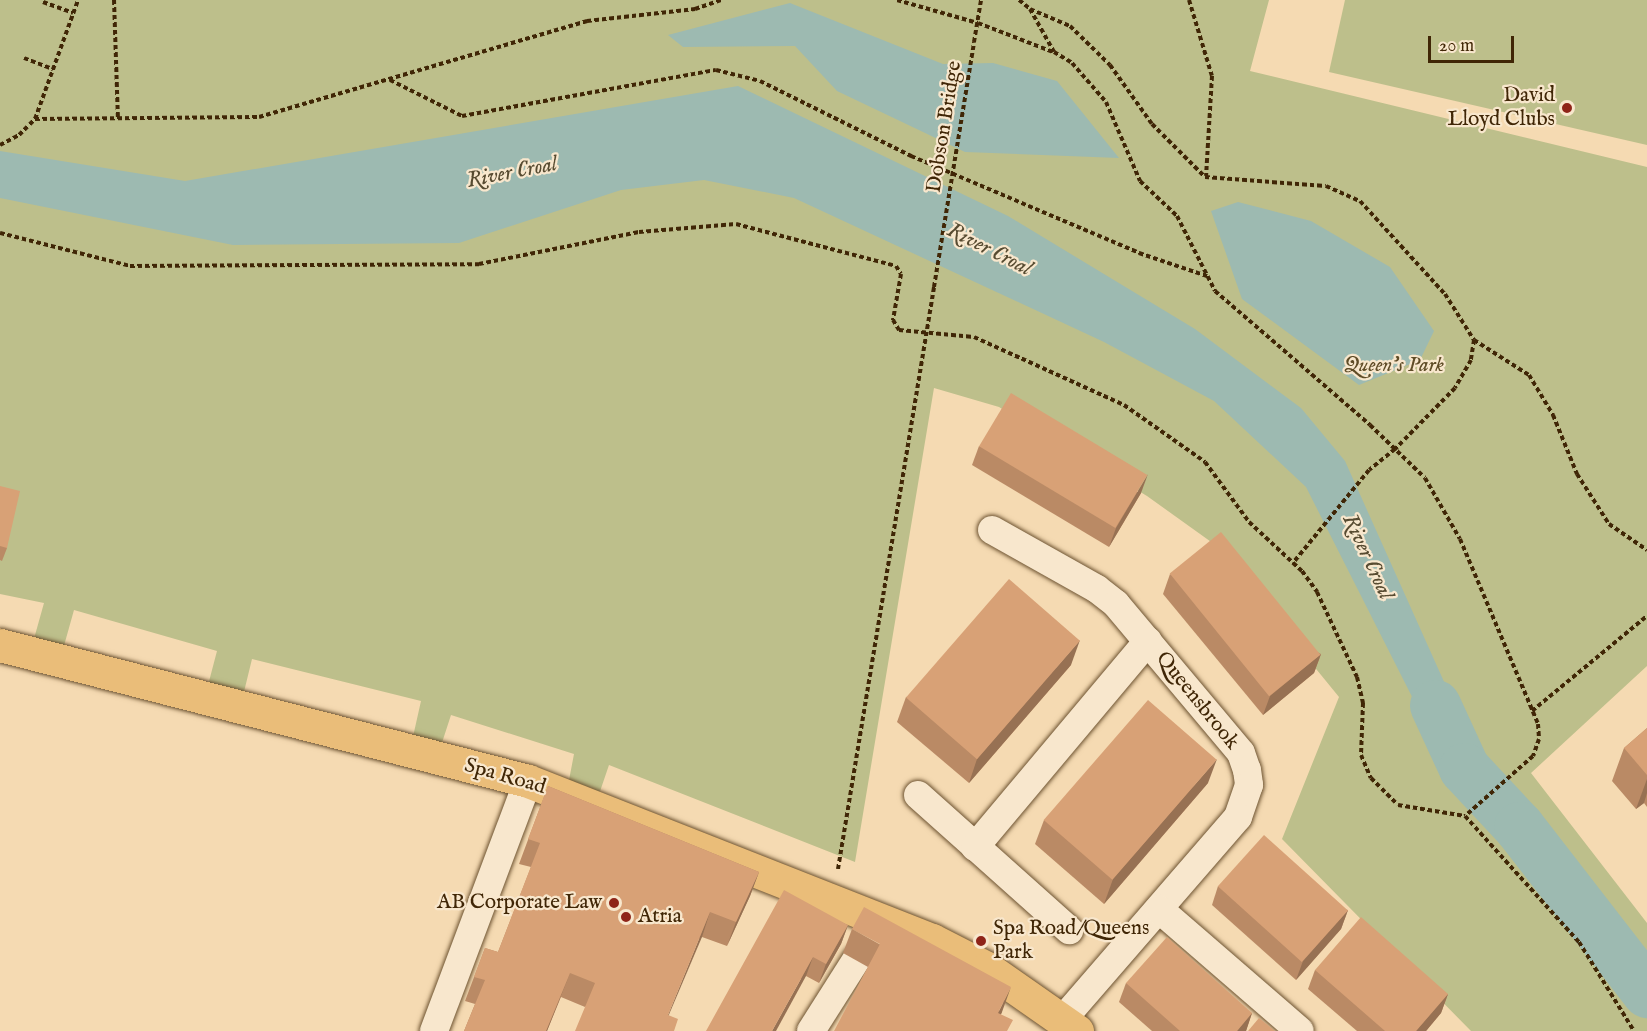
<!DOCTYPE html>
<style>
body{margin:0}
#map{position:relative;width:1647px;height:1031px;overflow:hidden;background:#f5dab2;font-family:"IM FELL English",serif}
div>[style]{position:absolute}
[style*='--x']{left:calc(var(--x)*1px);top:calc(var(--y)*1px);width:calc(var(--w)*1px);rotate:calc(var(--a)*1deg)}
.green>*{inset:0;background:#bdbf8b}
.water>*{inset:0;background:#9dbab1}
.river>*{height:51px;margin:-25.5px;padding:0 25.5px;transform-origin:25.5px;border-radius:25.5px;background:#9dbab1}
.path>*{height:4px;margin-top:-2px;transform-origin:0;background:repeating-linear-gradient(90deg,#402606 0 4.5px,transparent 0 7.5px)}
.roads{filter:drop-shadow(0 0 2px #6d5331) drop-shadow(0 0 2px #6d5331)}
.minor>*{height:28px;margin:-14px;padding:0 14px;transform-origin:14px;border-radius:14px;background:#f8e7cd}
.major>*{height:33px;margin:-16.5px;padding:0 16.5px;transform-origin:16.5px;border-radius:16.5px;background:#eabd79}
.path-bridge>*{height:4px;margin-top:-2px;transform-origin:0;background:repeating-linear-gradient(90deg,#402606 0 4.5px,transparent 0 7.5px)}
.wall>*{inset:0;background:#ba8a65}
.shaded-wall>*{inset:0;background:#977153}
.building>*{inset:0;background:#d8a176;transform-origin:0 0}
.dots>*{width:16px;height:16px;translate:-50% -50%;box-sizing:border-box;border:3px solid #f8e7cd;border-radius:50%}
span{translate:-50% -50%;white-space:nowrap;text-align:center;line-height:1.15;-webkit-text-stroke:4.5px #f8e7cd;paint-order:stroke}
.poi-label{font-size:21px;color:#402606}
.right{translate:-100% -50%;text-align:right}
.left{translate:0 -50%;text-align:left}
.street-label{font-size:21px;color:#402606}
.park-label{font-size:21px;color:#5f4c27;font-style:italic}
.water-label{font-size:22px;color:#574b31;font-style:italic}
.scale{position:absolute;left:1428px;top:36px;width:86px;height:27px;box-sizing:border-box;border:3px solid #402606;border-top:0;padding-left:8px;font-size:18px;line-height:21px;white-space:nowrap;color:#402606;-webkit-text-stroke:4px #f8e7cd;paint-order:stroke}
</style>
<div id="map">
<div class="green">
<i style="clip-path:polygon(0 0,1269px 0,1250px 71px,1647px 167px,1647px 666px,1531px 773px,1647px 923px,1647px 1031px,1471px 1031px,1282px 839px,1339px 697px,1214px 544px,1147px 496px,999px 407px,934px 388px,855px 862px,609px 765px,595px 806px,566px 796px,574px 754px,451px 715px,437px 758px,410px 750px,421px 701px,252px 659px,242px 700px,207px 689px,217px 651px,74px 610px,60px 660px,30px 653px,44px 603px,0 594px)"></i>
<i style="clip-path:polygon(1345px 0,1647px 0,1647px 145px,1329px 72px)"></i>
</div>
<div class="water">
<i style="clip-path:polygon(790px 3px,943px 64px,993px 63px,1057px 81px,1119px 158px,965px 152px,837px 91px,795px 46px,683px 47px,668px 35px)"></i>
<i style="clip-path:polygon(738px 86px,1008px 216px,1195px 329px,1301px 408px,1345px 461px,1463px 724px,1464px 768px,1448px 768px,1306px 487px,1214px 401px,1104px 342px,794px 198px,704px 180px,621px 190px,459px 243px,233px 245px,0 198px,0 151px,185px 181px)"></i>
<i style="clip-path:polygon(1238px 202px,1311px 221px,1390px 267px,1434px 331px,1420px 360px,1359px 385px,1242px 299px,1211px 211px)"></i>
</div>
<div class="river">
<i style="--x:1435;--y:705;--w:69;--a:65.3"></i>
<i style="--x:1464;--y:768;--w:81;--a:47"></i>
<i style="--x:1519;--y:827;--w:209;--a:52.2"></i>
</div>
<div class="path">
<i style="--x:114;--y:0;--w:118;--a:88.1"></i>
<i style="--x:897;--y:0;--w:84;--a:15.9"></i>
<i style="--x:978;--y:23;--w:80;--a:21.1"></i>
<i style="--x:1019;--y:0;--w:14;--a:39"></i>
<i style="--x:1030;--y:9;--w:49;--a:60.8"></i>
<i style="--x:1054;--y:52;--w:21;--a:31"></i>
<i style="--x:1072;--y:63;--w:52;--a:48.9"></i>
<i style="--x:1106;--y:102;--w:86;--a:66.7"></i>
<i style="--x:1140;--y:181;--w:51;--a:43.4"></i>
<i style="--x:1177;--y:216;--w:84;--a:63.1"></i>
<i style="--x:1215;--y:291;--w:205;--a:40.8"></i>
<i style="--x:1370;--y:425;--w:76;--a:43.9"></i>
<i style="--x:1425;--y:478;--w:70;--a:60.2"></i>
<i style="--x:1460;--y:539;--w:201;--a:67.1"></i>
<i style="--x:1538;--y:724;--w:15;--a:86"></i>
<i style="--x:1539;--y:739;--w:18;--a:109"></i>
<i style="--x:1533;--y:756;--w:91;--a:138.6"></i>
<i style="--x:1465;--y:816;--w:170;--a:47.9"></i>
<i style="--x:1579;--y:942;--w:105;--a:58.3"></i>
<i style="--x:1189;--y:0;--w:79;--a:73.2"></i>
<i style="--x:1212;--y:76;--w:100;--a:93.4"></i>
<i style="--x:43;--y:2;--w:32;--a:20"></i>
<i style="--x:1030;--y:9;--w:43;--a:23"></i>
<i style="--x:1070;--y:26;--w:56;--a:44.3"></i>
<i style="--x:1110;--y:65;--w:72;--a:54.6"></i>
<i style="--x:1152;--y:124;--w:75;--a:45"></i>
<i style="--x:1205;--y:177;--w:121;--a:4.3"></i>
<i style="--x:1326;--y:186;--w:37;--a:24"></i>
<i style="--x:1360;--y:201;--w:126;--a:47.6"></i>
<i style="--x:1445;--y:294;--w:54;--a:57.8"></i>
<i style="--x:1474;--y:340;--w:20;--a:99"></i>
<i style="--x:1471;--y:360;--w:32;--a:120"></i>
<i style="--x:1455;--y:388;--w:86;--a:134.5"></i>
<i style="--x:1395;--y:449;--w:33;--a:141"></i>
<i style="--x:1369;--y:470;--w:120;--a:129.3"></i>
<i style="--x:974;--y:42;--w:43;--a:-80.5"></i>
<i style="--x:24;--y:58;--w:31;--a:21"></i>
<i style="--x:390;--y:80;--w:80;--a:26.6"></i>
<i style="--x:462;--y:116;--w:258;--a:-10.3"></i>
<i style="--x:716;--y:70;--w:45;--a:14"></i>
<i style="--x:760;--y:81;--w:169;--a:26.4"></i>
<i style="--x:911;--y:156;--w:248;--a:23"></i>
<i style="--x:1139;--y:253;--w:72;--a:18.7"></i>
<i style="--x:35;--y:119;--w:224;--a:-0.5"></i>
<i style="--x:259;--y:117;--w:342;--a:-16.3"></i>
<i style="--x:587;--y:21;--w:109;--a:-6.3"></i>
<i style="--x:695;--y:9;--w:28;--a:-19"></i>
<i style="--x:0;--y:145;--w:21;--a:-28"></i>
<i style="--x:19;--y:135;--w:23;--a:-45"></i>
<i style="--x:35;--y:119;--w:127;--a:-70.1"></i>
<i style="--x:0;--y:233;--w:134;--a:14.2"></i>
<i style="--x:130;--y:266;--w:349;--a:-0.3"></i>
<i style="--x:479;--y:264;--w:163;--a:-11.3"></i>
<i style="--x:639;--y:232;--w:97;--a:-4.7"></i>
<i style="--x:736;--y:224;--w:165;--a:14.7"></i>
<i style="--x:896;--y:266;--w:9;--a:58"></i>
<i style="--x:901;--y:274;--w:47;--a:99.9"></i>
<i style="--x:893;--y:320;--w:12;--a:59"></i>
<i style="--x:899;--y:330;--w:75;--a:5.3"></i>
<i style="--x:974;--y:337;--w:165;--a:24.4"></i>
<i style="--x:1124;--y:405;--w:99;--a:35.1"></i>
<i style="--x:1205;--y:462;--w:74;--a:53.7"></i>
<i style="--x:1249;--y:522;--w:72;--a:42.8"></i>
<i style="--x:1302;--y:571;--w:26;--a:54"></i>
<i style="--x:1317;--y:592;--w:94;--a:64.8"></i>
<i style="--x:1357;--y:677;--w:27;--a:77"></i>
<i style="--x:1363;--y:703;--w:52;--a:92.2"></i>
<i style="--x:1361;--y:755;--w:25;--a:67"></i>
<i style="--x:1371;--y:778;--w:38;--a:45"></i>
<i style="--x:1398;--y:805;--w:68;--a:9.3"></i>
<i style="--x:1474;--y:340;--w:65;--a:32.5"></i>
<i style="--x:1529;--y:375;--w:47;--a:59"></i>
<i style="--x:1553;--y:415;--w:64;--a:67.9"></i>
<i style="--x:1577;--y:474;--w:59;--a:57.4"></i>
<i style="--x:1609;--y:524;--w:46;--a:34.4"></i>
<i style="--x:1532;--y:711;--w:149;--a:-39.6"></i>
<i style="--x:838;--y:869;--w:590;--a:-80.63"></i>
</div>
<div class="roads">
<div class="minor">
<i style="--x:992;--y:530;--w:120;--a:29.3"></i>
<i style="--x:1097;--y:589;--w:24;--a:38"></i>
<i style="--x:1116;--y:604;--w:194;--a:50"></i>
<i style="--x:1241;--y:753;--w:18;--a:71"></i>
<i style="--x:1247;--y:770;--w:15;--a:82"></i>
<i style="--x:1249;--y:785;--w:34;--a:109"></i>
<i style="--x:1238;--y:817;--w:267;--a:130.9"></i>
<i style="--x:918;--y:795;--w:203;--a:41.8"></i>
<i style="--x:975;--y:847;--w:269;--a:-50"></i>
<i style="--x:1159;--y:909;--w:186;--a:40.9"></i>
<i style="--x:434;--y:1031;--w:267;--a:-69.4"></i>
<i style="--x:811;--y:1031;--w:84;--a:-57.6"></i>
</div>
<div class="major">
<i style="--x:0;--y:645;--w:545;--a:14.44"></i>
<i style="--x:528;--y:781;--w:434;--a:21.5"></i>
<i style="--x:932;--y:940;--w:62;--a:27"></i>
<i style="--x:987;--y:968;--w:110;--a:35"></i>
</div>
</div>
<div class="path-bridge">
<i style="--x:934;--y:287;--w:248;--a:-80.7"></i>
</div>
<div class="wall">
<i style="clip-path:polygon(979px 446px,1141px 493px,1109px 547px,972px 465px)"></i>
<i style="clip-path:polygon(0 486px,7px 548px,2px 561px,0 560px)"></i>
<i style="clip-path:polygon(1170px 574px,1321px 654px,1314px 673px,1263px 715px,1163px 594px)"></i>
<i style="clip-path:polygon(1071px 665px,969px 783px,897px 722px,906px 697px)"></i>
<i style="clip-path:polygon(1647px 728px,1647px 807px,1644px 803px,1636px 809px,1612px 781px,1624px 748px)"></i>
<i style="clip-path:polygon(1208px 783px,1104px 904px,1035px 844px,1044px 820px)"></i>
<i style="clip-path:polygon(548px 786px,759px 872px,750px 896px,727px 946px,702px 937px,585px 1007px,561px 997px,547px 1031px,464px 1031px,475px 1004px,465px 1001px,485px 948px,498px 952px,531px 867px,519px 864px)"></i>
<i style="clip-path:polygon(1218px 886px,1348px 910px,1341px 929px,1296px 980px,1212px 905px)"></i>
<i style="clip-path:polygon(848px 925px,841px 944px,819px 983px,806px 976px,706px 1031px)"></i>
<i style="clip-path:polygon(852px 929px,1002px 1012px,1001px 1014px,868px 967px,843px 953px)"></i>
<i style="clip-path:polygon(1315px 970px,1448px 994px,1441px 1013px,1426px 1031px,1357px 1031px,1308px 989px)"></i>
<i style="clip-path:polygon(1126px 983px,1252px 1013px,1246px 1031px,1152px 1031px,1119px 1002px)"></i>
</div>
<div class="shaded-wall">
<i style="clip-path:polygon(1148px 474px,1141px 493px,1109px 547px,1116px 528px)"></i>
<i style="clip-path:polygon(1080px 640px,1071px 665px,969px 783px,977px 759px)"></i>
<i style="clip-path:polygon(1321px 654px,1314px 673px,1263px 715px,1270px 696px)"></i>
<i style="clip-path:polygon(1217px 759px,1208px 783px,1104px 904px,1113px 879px)"></i>
<i style="clip-path:polygon(1647px 779px,1647px 793px,1644px 803px,1636px 809px)"></i>
<i style="clip-path:polygon(759px 872px,750px 896px,727px 946px,736px 922px)"></i>
<i style="clip-path:polygon(1348px 910px,1341px 929px,1296px 980px,1303px 961px)"></i>
<i style="clip-path:polygon(710px 912px,702px 937px,662px 1031px,668px 1015px)"></i>
<i style="clip-path:polygon(848px 925px,841px 944px,819px 983px,826px 964px)"></i>
<i style="clip-path:polygon(813px 957px,806px 976px,776px 1031px,772px 1031px)"></i>
<i style="clip-path:polygon(570px 973px,547px 1031px,546px 1031px)"></i>
<i style="clip-path:polygon(1011px 987px,1002px 1012px,993px 1031px,998px 1013px)"></i>
<i style="clip-path:polygon(1448px 994px,1441px 1013px,1426px 1031px,1416px 1031px)"></i>
<i style="clip-path:polygon(1252px 1013px,1246px 1031px,1237px 1031px)"></i>
</div>
<div class="building">
<i style="left:1011px;top:393px;width:159px;height:62px;rotate:31deg"></i>
<i style="clip-path:polygon(0 486px,20px 491px,7px 548px,0 546px)"></i>
<i style="left:1221px;top:532px;width:158px;height:66px;rotate:51deg"></i>
<i style="left:1009px;top:579px;width:94px;height:157px;rotate:41deg"></i>
<i style="left:1148px;top:700px;width:91px;height:159px;rotate:41deg"></i>
<i style="clip-path:polygon(1647px 728px,1647px 775px,1624px 748px)"></i>
<i style="clip-path:polygon(548px 786px,759px 872px,736px 922px,710px 912px,668px 1015px,678px 1019px,674px 1031px,575px 1031px,595px 983px,570px 973px,546px 1031px,464px 1031px,485px 980px,474px 977px,485px 948px,498px 952px,540px 843px,528px 839px)"></i>
<i style="left:1264px;top:835px;width:113px;height:69px;rotate:42deg"></i>
<i style="clip-path:polygon(784px 890px,848px 925px,826px 964px,813px 957px,772px 1031px,706px 1031px)"></i>
<i style="clip-path:polygon(864px 907px,1011px 987px,998px 1013px,1013px 1020px,1007px 1031px,834px 1031px,880px 944px,852px 929px)"></i>
<i style="clip-path:polygon(1361px 917px,1448px 994px,1416px 1031px,1385px 1031px,1315px 970px)"></i>
<i style="clip-path:polygon(1167px 937px,1252px 1013px,1237px 1031px,1180px 1031px,1126px 983px)"></i>
<i style="clip-path:polygon(1259px 1018px,1275px 1031px,1248px 1031px)"></i>
</div>
<div class="dots">
<i style="left:1567px;top:108px;background:#8f2418"></i>
<i style="left:614px;top:903px;background:#8f2418"></i>
<i style="left:626px;top:917px;background:#8f2418"></i>
<i style="left:981px;top:941px;background:#8f2418"></i>
</div>
<div class="poi-label">
<span class="right" style="left:1555px;top:108px">David<br>Lloyd Clubs</span>
<span class="right" style="left:602px;top:903px">AB Corporate Law</span>
<span class="left" style="left:638px;top:917px">Atria</span>
<span class="left" style="left:993px;top:941px">Spa Road/Queens<br>Park</span>
</div>
<div class="street-label">
<span style="left:945px;top:127px;rotate:-81deg">Dobson Bridge</span>
<span style="left:1197px;top:701px;rotate:51deg">Queensbrook</span>
<span style="left:505px;top:777px;rotate:16deg">Spa Road</span>
</div>
<div class="park-label">
<span style="left:1394px;top:366px">Queen's Park</span>
</div>
<div class="water-label">
<span style="left:512px;top:173px;rotate:-11deg">River Croal</span>
<span style="left:989px;top:250px;rotate:27deg">River Croal</span>
<span style="left:1367px;top:557px;rotate:65deg">River Croal</span>
</div>
<div class="scale">20 m</div>
</div>
